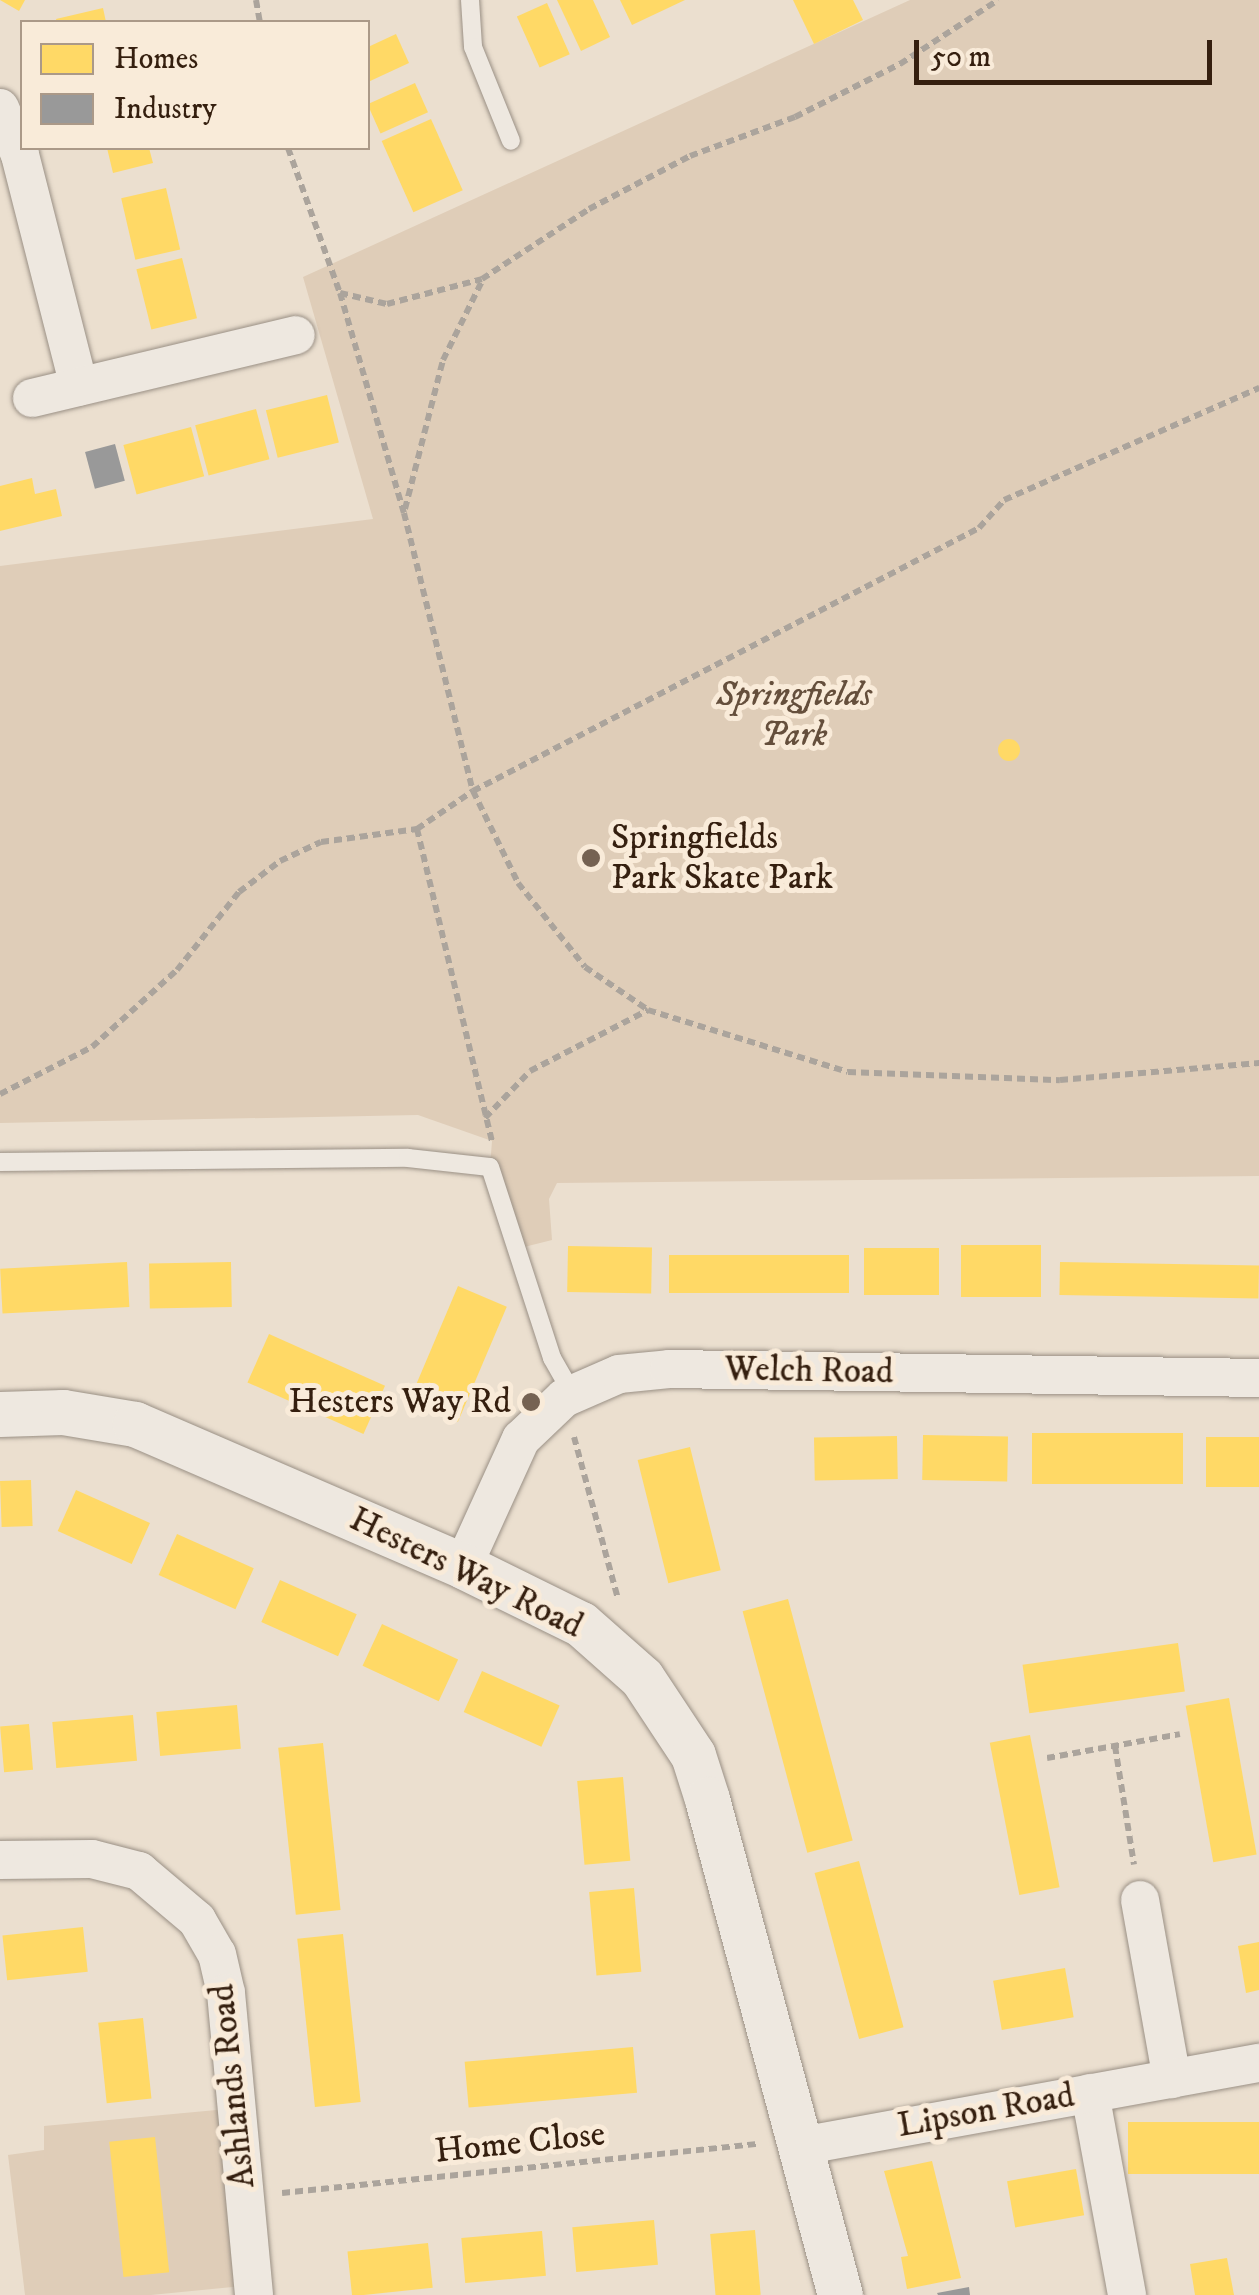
<!DOCTYPE html>
<style>
body{margin:0}
#map{position:relative;width:1259px;height:2295px;overflow:hidden;background:#ebdfcf;font-family:"IM FELL DW Pica",serif}
div>[style]{position:absolute}
[style*='--x']{left:calc(var(--x)*1px);top:calc(var(--y)*1px);width:calc(var(--w)*1px);rotate:calc(var(--a)*1deg)}
.green>*{inset:0;background:#dfcdb8}
.homes>*{inset:0;background:#ffd966;transform-origin:0 0}
.round{border-radius:50%}
.industry>*{inset:0;background:#999;transform-origin:0 0}
.path>*{height:6px;margin-top:-3px;transform-origin:0;background:repeating-linear-gradient(90deg,#aba49c 0 8px,transparent 0 13px)}
.roads{filter:drop-shadow(0 0 2px #9a9085) drop-shadow(0 0 2px #9a9085)}
.service>*{height:18px;margin:-9px;padding:0 9px;transform-origin:9px;border-radius:9px;background:#eee8e0}
.minor>*{height:38px;margin:-19px;padding:0 19px;transform-origin:19px;border-radius:19px;background:#eee8e0}
.tertiary>*{height:45px;margin:-22.5px;padding:0 22.5px;transform-origin:22.5px;border-radius:22.5px;background:#eee8e0}
.dots>*{width:28px;height:28px;translate:-50% -50%;box-sizing:border-box;border:5px solid #f9ebd9;border-radius:50%}
span{translate:-50% -50%;white-space:nowrap;text-align:center;line-height:1.15;-webkit-text-stroke:10px #f9ebd9;paint-order:stroke}
.park-label{font-size:35px;color:#654f3c;font-style:italic}
.poi-label{font-size:35px;color:#351f0f}
.left{translate:0 -50%;text-align:left}
.right{translate:-100% -50%;text-align:right}
.street-label{font-size:35px;color:#351f0f}
.legend{position:absolute;left:20px;top:20px;width:350px;height:130px;box-sizing:border-box;background:#f9ebd9;border:2px solid #ab9988;margin:0;padding:12px 18px;list-style:none;font-size:30px;color:#351f0f}
.legend li{display:flex;align-items:center;gap:20px;height:50px}
.legend b{width:50px;border:2px solid #ab9988}
.scale{position:absolute;left:914px;top:40px;width:298px;height:45px;box-sizing:border-box;border:5px solid #351f0f;border-top:0;padding-left:12px;font-size:30px;line-height:35px;white-space:nowrap;color:#351f0f;-webkit-text-stroke:8px #f9ebd9;paint-order:stroke}
</style>
<div id="map">
<div class="green">
<i style="clip-path:polygon(910px 0,1259px 0,1259px 1176px,557px 1183px,549px 1199px,552px 1240px,516px 1249px,490px 1167px,492px 1141px,418px 1115px,0 1123px,0 566px,373px 519px,303px 277px)"></i>
<i style="clip-path:polygon(238px 2108px,253px 2285px,151px 2295px,25px 2295px,8px 2155px,44px 2150px,44px 2126px)"></i>
</div>
<div class="homes">
<i style="clip-path:polygon(0 0,25px 0,19px 11px)"></i>
<i style="clip-path:polygon(557px 0,593px 0,610px 37px,581px 51px)"></i>
<i style="clip-path:polygon(620px 0,685px 0,632px 25px)"></i>
<i style="clip-path:polygon(793px 0,853px 0,863px 20px,814px 44px)"></i>
<i style="left:547px;top:3px;width:56px;height:33px;rotate:66deg"></i>
<i style="clip-path:polygon(103px 8px,106px 22px,57px 22px,56px 19px)"></i>
<i style="clip-path:polygon(396px 34px,409px 63px,368px 82px,368px 47px)"></i>
<i style="left:415px;top:83px;width:32px;height:52px;rotate:66deg"></i>
<i style="left:431px;top:119px;width:78px;height:54px;rotate:66deg"></i>
<i style="clip-path:polygon(107px 148px,149px 148px,153px 163px,113px 173px)"></i>
<i style="left:166px;top:188px;width:63px;height:46px;rotate:77deg"></i>
<i style="left:182px;top:258px;width:62px;height:47px;rotate:76deg"></i>
<i style="left:327px;top:395px;width:49px;height:63px;rotate:76deg"></i>
<i style="left:256px;top:409px;width:52px;height:63px;rotate:75deg"></i>
<i style="left:191px;top:427px;width:51px;height:70px;rotate:75deg"></i>
<i style="clip-path:polygon(32px 478px,35px 494px,56px 489px,62px 516px,0 531px,0 486px)"></i>
<i class="round" style="left:998px;top:739px;width:22px;height:22px"></i>
<i style="left:961px;top:1245px;width:80px;height:52px"></i>
<i style="left:568px;top:1246px;width:84px;height:46px;rotate:1deg"></i>
<i style="left:864px;top:1248px;width:75px;height:47px"></i>
<i style="left:669px;top:1255px;width:180px;height:38px"></i>
<i style="left:127px;top:1262px;width:45px;height:127px;rotate:87deg"></i>
<i style="left:231px;top:1262px;width:45px;height:82px;rotate:89deg"></i>
<i style="left:1060px;top:1262px;width:199px;height:33px;rotate:1deg"></i>
<i style="left:458px;top:1286px;width:53px;height:125px;rotate:23deg"></i>
<i style="left:269px;top:1334px;width:127px;height:53px;rotate:24deg"></i>
<i style="left:1032px;top:1433px;width:151px;height:51px"></i>
<i style="left:923px;top:1435px;width:85px;height:45px;rotate:1deg"></i>
<i style="left:897px;top:1436px;width:43px;height:83px;rotate:89deg"></i>
<i style="left:1259px;top:1437px;width:50px;height:53px;rotate:90deg"></i>
<i style="left:690px;top:1447px;width:127px;height:54px;rotate:76deg"></i>
<i style="left:31px;top:1480px;width:46px;height:31px;rotate:88deg"></i>
<i style="left:76px;top:1490px;width:81px;height:45px;rotate:24deg"></i>
<i style="left:177px;top:1534px;width:84px;height:45px;rotate:24deg"></i>
<i style="left:280px;top:1580px;width:84px;height:46px;rotate:24deg"></i>
<i style="left:788px;top:1599px;width:250px;height:47px;rotate:75deg"></i>
<i style="left:382px;top:1624px;width:84px;height:46px;rotate:25deg"></i>
<i style="left:1178px;top:1643px;width:49px;height:157px;rotate:82deg"></i>
<i style="left:482px;top:1671px;width:85px;height:45px;rotate:24deg"></i>
<i style="left:1229px;top:1698px;width:159px;height:44px;rotate:80deg"></i>
<i style="left:237px;top:1705px;width:44px;height:81px;rotate:85deg"></i>
<i style="left:133px;top:1715px;width:46px;height:81px;rotate:85deg"></i>
<i style="left:29px;top:1724px;width:46px;height:29px;rotate:85deg"></i>
<i style="left:1030px;top:1735px;width:155px;height:41px;rotate:79deg"></i>
<i style="left:323px;top:1743px;width:168px;height:45px;rotate:84deg"></i>
<i style="left:623px;top:1777px;width:84px;height:46px;rotate:85deg"></i>
<i style="left:859px;top:1861px;width:172px;height:46px;rotate:75deg"></i>
<i style="left:634px;top:1888px;width:84px;height:45px;rotate:85deg"></i>
<i style="left:83px;top:1927px;width:45px;height:81px;rotate:84deg"></i>
<i style="left:343px;top:1934px;width:169px;height:46px;rotate:84deg"></i>
<i style="clip-path:polygon(1259px 1942px,1259px 1990px,1246px 1993px,1238px 1946px)"></i>
<i style="left:1065px;top:1968px;width:50px;height:73px;rotate:80deg"></i>
<i style="left:143px;top:2018px;width:81px;height:45px;rotate:84deg"></i>
<i style="left:633px;top:2047px;width:46px;height:169px;rotate:85deg"></i>
<i style="left:1259px;top:2122px;width:52px;height:131px;rotate:90deg"></i>
<i style="left:155px;top:2137px;width:136px;height:46px;rotate:84deg"></i>
<i style="clip-path:polygon(932px 2161px,961px 2278px,907px 2289px,901px 2257px,908px 2256px,884px 2171px)"></i>
<i style="left:1076px;top:2169px;width:47px;height:70px;rotate:80deg"></i>
<i style="left:654px;top:2220px;width:45px;height:82px;rotate:85deg"></i>
<i style="left:755px;top:2230px;width:65px;height:45px;rotate:85deg"></i>
<i style="left:542px;top:2231px;width:45px;height:81px;rotate:85deg"></i>
<i style="left:428px;top:2243px;width:45px;height:81px;rotate:84deg"></i>
<i style="clip-path:polygon(1227px 2258px,1234px 2295px,1195px 2295px,1190px 2264px)"></i>
</div>
<div class="industry">
<i style="left:115px;top:444px;width:38px;height:31px;rotate:75deg"></i>
<i style="clip-path:polygon(969px 2287px,970px 2295px,938px 2295px,937px 2293px)"></i>
</div>
<div class="path">
<i style="--x:256;--y:0;--w:22;--a:80"></i>
<i style="--x:288;--y:148;--w:154;--a:70.3"></i>
<i style="--x:340;--y:293;--w:229;--a:73.8"></i>
<i style="--x:404;--y:513;--w:286;--a:76.1"></i>
<i style="--x:473;--y:791;--w:102;--a:63.9"></i>
<i style="--x:518;--y:883;--w:107;--a:51.4"></i>
<i style="--x:585;--y:967;--w:76;--a:34.3"></i>
<i style="--x:340;--y:293;--w:48;--a:13.2"></i>
<i style="--x:387;--y:304;--w:98;--a:-14.7"></i>
<i style="--x:482;--y:279;--w:128;--a:-33.2"></i>
<i style="--x:589;--y:209;--w:114;--a:-27.7"></i>
<i style="--x:690;--y:156;--w:112;--a:-20.4"></i>
<i style="--x:795;--y:117;--w:118;--a:-26.8"></i>
<i style="--x:900;--y:64;--w:117;--a:-33.1"></i>
<i style="--x:405;--y:509;--w:154;--a:-75.7"></i>
<i style="--x:443;--y:360;--w:88;--a:-63.7"></i>
<i style="--x:417;--y:829;--w:321;--a:76.5"></i>
<i style="--x:0;--y:1094;--w:103;--a:-27.1"></i>
<i style="--x:92;--y:1047;--w:115;--a:-42.2"></i>
<i style="--x:177;--y:970;--w:100;--a:-51.5"></i>
<i style="--x:239;--y:892;--w:51;--a:-37.1"></i>
<i style="--x:280;--y:861;--w:45;--a:-24.9"></i>
<i style="--x:321;--y:842;--w:97;--a:-7.7"></i>
<i style="--x:417;--y:829;--w:68;--a:-34.2"></i>
<i style="--x:473;--y:791;--w:570;--a:-27.46"></i>
<i style="--x:979;--y:528;--w:38;--a:-48"></i>
<i style="--x:1004;--y:500;--w:279;--a:-23.7"></i>
<i style="--x:485;--y:1118;--w:65;--a:-46.2"></i>
<i style="--x:530;--y:1071;--w:133;--a:-27.3"></i>
<i style="--x:648;--y:1010;--w:209;--a:17.2"></i>
<i style="--x:848;--y:1072;--w:212;--a:2.2"></i>
<i style="--x:1060;--y:1080;--w:200;--a:-4.9"></i>
<i style="--x:574;--y:1437;--w:168;--a:74.8"></i>
<i style="--x:1115;--y:1746;--w:120;--a:80.9"></i>
<i style="--x:1047;--y:1758;--w:135;--a:-10.2"></i>
<i style="--x:282;--y:2193;--w:478;--a:-5.9"></i>
</div>
<div class="roads">
<div class="service">
<i style="--x:470;--y:0;--w:47;--a:86.3"></i>
<i style="--x:473;--y:47;--w:101;--a:68"></i>
<i style="--x:0;--y:1162;--w:408;--a:-0.6"></i>
<i style="--x:408;--y:1158;--w:82;--a:6.3"></i>
<i style="--x:490;--y:1167;--w:201;--a:72"></i>
<i style="--x:552;--y:1358;--w:40;--a:60.3"></i>
</div>
<div class="minor">
<i style="--x:0;--y:108;--w:51;--a:66.9"></i>
<i style="--x:20;--y:155;--w:239;--a:75.7"></i>
<i style="--x:32;--y:398;--w:271;--a:-13.4"></i>
<i style="--x:463;--y:1566;--w:140;--a:-65.5"></i>
<i style="--x:521;--y:1439;--w:59;--a:-43.6"></i>
<i style="--x:564;--y:1398;--w:60;--a:-23.6"></i>
<i style="--x:619;--y:1374;--w:50;--a:-5.7"></i>
<i style="--x:669;--y:1369;--w:590;--a:0.87"></i>
<i style="--x:0;--y:1860;--w:92;--a:-0.6"></i>
<i style="--x:92;--y:1859;--w:49;--a:14.3"></i>
<i style="--x:139;--y:1871;--w:76;--a:40.2"></i>
<i style="--x:197;--y:1920;--w:39;--a:60"></i>
<i style="--x:217;--y:1954;--w:40;--a:77"></i>
<i style="--x:226;--y:1993;--w:303;--a:84.7"></i>
<i style="--x:1140;--y:1900;--w:182;--a:79.9"></i>
<i style="--x:1090;--y:2093;--w:205;--a:79.6"></i>
<i style="--x:801;--y:2146;--w:465;--a:-10.3"></i>
</div>
<div class="tertiary">
<i style="--x:0;--y:1414;--w:63;--a:-1.8"></i>
<i style="--x:63;--y:1412;--w:73;--a:9.5"></i>
<i style="--x:135;--y:1424;--w:357;--a:23.4"></i>
<i style="--x:463;--y:1566;--w:131;--a:26.2"></i>
<i style="--x:581;--y:1624;--w:81;--a:41.5"></i>
<i style="--x:642;--y:1678;--w:92;--a:56.5"></i>
<i style="--x:693;--y:1755;--w:46;--a:72.3"></i>
<i style="--x:707;--y:1799;--w:514;--a:74.99"></i>
</div>
</div>
<div class="dots">
<i style="left:591px;top:858px;background:#756252"></i>
<i style="left:531px;top:1402px;background:#756252"></i>
</div>
<div class="park-label">
<span style="left:794px;top:715px">Springfields<br>Park</span>
</div>
<div class="poi-label">
<span class="left" style="left:611px;top:858px">Springfields<br>Park Skate Park</span>
<span class="right" style="left:511px;top:1402px">Hesters Way Rd</span>
</div>
<div class="street-label">
<span style="left:809px;top:1371px;rotate:1deg">Welch Road</span>
<span style="left:466px;top:1573px;rotate:26deg">Hesters Way Road</span>
<span style="left:233px;top:2086px;rotate:-96deg">Ashlands Road</span>
<span style="left:986px;top:2111px;rotate:-10deg">Lipson Road</span>
<span style="left:520px;top:2143px;rotate:-6deg">Home Close</span>
</div>
<ul class="legend">
<li><b style="height:28px;background:#ffd966"></b>Homes</li>
<li><b style="height:28px;background:#999"></b>Industry</li>
</ul>
<div class="scale">50 m</div>
</div>
